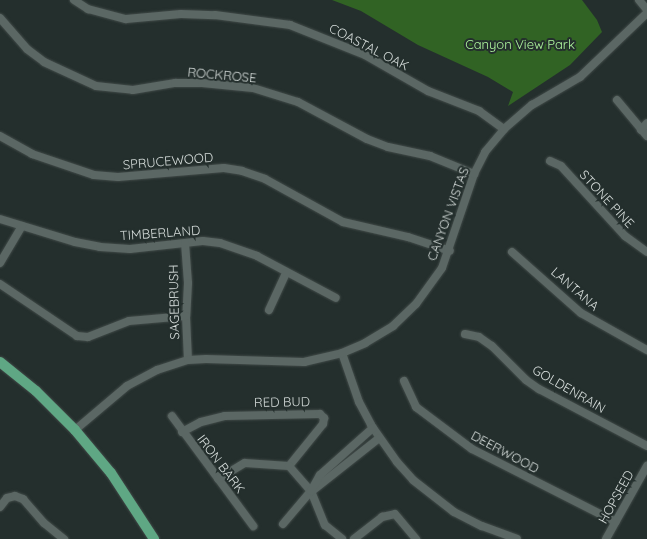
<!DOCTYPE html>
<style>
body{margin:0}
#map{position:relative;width:647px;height:539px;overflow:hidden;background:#242f2d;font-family:Quicksand,sans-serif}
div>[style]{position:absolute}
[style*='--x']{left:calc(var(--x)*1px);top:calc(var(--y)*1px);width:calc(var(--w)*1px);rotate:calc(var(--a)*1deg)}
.green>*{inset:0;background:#316324}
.roads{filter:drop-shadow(0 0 1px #414a48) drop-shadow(0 0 1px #414a48)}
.minor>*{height:8px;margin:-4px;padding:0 4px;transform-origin:4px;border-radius:4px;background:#5b6764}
.major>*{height:10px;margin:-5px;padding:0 5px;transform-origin:5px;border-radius:5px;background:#5fa784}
span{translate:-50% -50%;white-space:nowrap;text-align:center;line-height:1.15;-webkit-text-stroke:4px #242f2d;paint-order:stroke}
.park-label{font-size:13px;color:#aff79e}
.street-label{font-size:13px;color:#d5dcda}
</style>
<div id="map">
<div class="green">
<i style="clip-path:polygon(332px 0,582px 0,597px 20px,602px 32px,570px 65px,508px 106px,513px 92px,488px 77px,418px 45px,361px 11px)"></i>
</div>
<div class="roads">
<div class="minor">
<i style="--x:74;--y:0;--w:17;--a:33"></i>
<i style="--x:88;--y:9;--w:39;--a:15"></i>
<i style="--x:126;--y:19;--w:55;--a:-5.2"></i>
<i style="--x:181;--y:14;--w:34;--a:2"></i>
<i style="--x:215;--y:15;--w:76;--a:7.6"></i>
<i style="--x:290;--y:25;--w:81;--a:21.8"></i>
<i style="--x:365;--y:55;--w:73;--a:29.7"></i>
<i style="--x:428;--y:91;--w:55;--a:21.4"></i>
<i style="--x:479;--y:111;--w:31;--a:36"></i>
<i style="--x:639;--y:0;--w:13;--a:51"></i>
<i style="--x:0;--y:18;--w:41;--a:48.9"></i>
<i style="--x:27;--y:49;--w:21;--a:37"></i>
<i style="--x:44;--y:62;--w:57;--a:24.8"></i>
<i style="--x:96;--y:86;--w:37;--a:6"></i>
<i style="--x:133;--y:90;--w:43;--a:-9.5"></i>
<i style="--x:175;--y:83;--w:27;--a:0"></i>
<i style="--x:202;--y:83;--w:51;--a:5.6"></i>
<i style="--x:253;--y:88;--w:47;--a:17.3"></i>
<i style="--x:298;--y:102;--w:78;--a:28.2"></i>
<i style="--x:367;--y:139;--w:22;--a:21"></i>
<i style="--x:388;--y:147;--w:43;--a:12.1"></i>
<i style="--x:430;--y:156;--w:48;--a:22.2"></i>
<i style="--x:617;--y:100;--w:47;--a:50.2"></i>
<i style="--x:641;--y:130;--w:9;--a:-49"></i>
<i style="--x:0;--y:136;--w:37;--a:29"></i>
<i style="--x:32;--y:154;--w:65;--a:18.7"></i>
<i style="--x:94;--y:175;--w:24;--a:5"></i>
<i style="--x:118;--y:177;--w:106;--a:-4.9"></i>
<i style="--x:224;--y:168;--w:18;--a:9"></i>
<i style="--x:242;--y:171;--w:24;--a:19"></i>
<i style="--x:265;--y:179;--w:89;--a:28.9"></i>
<i style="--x:343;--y:222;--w:67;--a:13"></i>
<i style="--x:408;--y:237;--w:44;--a:18.4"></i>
<i style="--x:550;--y:161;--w:12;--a:24"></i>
<i style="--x:561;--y:166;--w:95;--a:47.6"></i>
<i style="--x:625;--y:236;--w:27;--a:36"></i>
<i style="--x:0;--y:219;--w:78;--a:17"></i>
<i style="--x:75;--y:242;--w:25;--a:11"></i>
<i style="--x:100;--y:247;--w:30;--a:4"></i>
<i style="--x:130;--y:249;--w:73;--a:-6.3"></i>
<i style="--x:203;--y:241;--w:17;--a:7"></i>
<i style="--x:220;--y:243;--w:39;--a:19"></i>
<i style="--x:257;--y:256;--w:89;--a:28"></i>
<i style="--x:185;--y:243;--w:40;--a:85.7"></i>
<i style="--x:188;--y:283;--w:33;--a:93"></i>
<i style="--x:186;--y:316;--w:44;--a:87.4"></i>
<i style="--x:512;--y:252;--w:92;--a:41.5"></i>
<i style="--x:581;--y:313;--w:76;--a:29.3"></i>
<i style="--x:0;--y:263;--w:43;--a:-59.3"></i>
<i style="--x:0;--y:284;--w:93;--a:34"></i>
<i style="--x:77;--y:336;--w:11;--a:5"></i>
<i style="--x:88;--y:337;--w:44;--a:-21.3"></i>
<i style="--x:129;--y:321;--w:57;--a:-5"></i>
<i style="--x:269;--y:310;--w:41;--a:-65.3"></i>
<i style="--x:465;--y:334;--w:14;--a:12"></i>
<i style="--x:479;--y:337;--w:16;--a:35"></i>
<i style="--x:492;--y:346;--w:48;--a:45"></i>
<i style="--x:526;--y:380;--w:16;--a:35"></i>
<i style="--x:539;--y:389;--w:122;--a:27.8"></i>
<i style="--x:342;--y:353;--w:52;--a:70.9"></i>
<i style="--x:359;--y:402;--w:26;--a:62"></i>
<i style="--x:371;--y:425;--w:45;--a:54.9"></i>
<i style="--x:397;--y:462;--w:24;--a:48"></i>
<i style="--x:413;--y:480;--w:52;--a:38"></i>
<i style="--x:454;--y:512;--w:31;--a:27"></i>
<i style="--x:482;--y:526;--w:37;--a:20"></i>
<i style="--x:404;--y:381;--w:29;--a:65"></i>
<i style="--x:416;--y:407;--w:70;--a:36.9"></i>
<i style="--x:472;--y:449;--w:161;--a:26.9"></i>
<i style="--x:172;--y:416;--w:137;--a:53.6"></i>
<i style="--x:75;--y:430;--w:68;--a:-40.2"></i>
<i style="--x:127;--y:386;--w:34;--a:-28"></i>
<i style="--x:157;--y:370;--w:33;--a:-18"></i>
<i style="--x:188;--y:360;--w:18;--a:-3"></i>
<i style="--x:206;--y:359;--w:98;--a:1.8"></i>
<i style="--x:304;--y:362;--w:39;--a:-13"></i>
<i style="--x:342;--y:353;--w:25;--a:-23"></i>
<i style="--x:365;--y:343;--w:33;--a:-31"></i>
<i style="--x:393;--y:326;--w:32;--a:-44"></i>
<i style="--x:416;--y:304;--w:44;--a:-54.2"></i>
<i style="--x:442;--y:268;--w:99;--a:-71.2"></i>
<i style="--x:474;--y:174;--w:25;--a:-63"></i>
<i style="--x:485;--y:152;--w:30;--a:-50"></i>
<i style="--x:504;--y:129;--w:37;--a:-41"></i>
<i style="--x:532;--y:105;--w:56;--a:-30.3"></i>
<i style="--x:580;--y:77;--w:93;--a:-43.7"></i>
<i style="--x:182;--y:432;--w:21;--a:-28"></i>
<i style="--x:201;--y:422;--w:25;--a:-14"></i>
<i style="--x:225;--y:416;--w:95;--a:-1.2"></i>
<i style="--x:320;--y:414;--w:6;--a:45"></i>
<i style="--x:324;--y:418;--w:6;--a:99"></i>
<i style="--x:323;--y:424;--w:54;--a:129"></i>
<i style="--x:218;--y:479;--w:31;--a:-31"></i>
<i style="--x:245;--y:463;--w:44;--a:3.9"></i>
<i style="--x:289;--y:466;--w:33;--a:49"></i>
<i style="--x:311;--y:491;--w:37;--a:68"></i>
<i style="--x:325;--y:525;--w:22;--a:39"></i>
<i style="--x:312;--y:491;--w:85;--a:-38.3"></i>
<i style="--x:0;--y:507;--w:11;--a:-52"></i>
<i style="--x:7;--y:498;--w:8;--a:-14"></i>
<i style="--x:15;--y:496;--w:9;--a:21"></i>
<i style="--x:23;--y:499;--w:32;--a:49"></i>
<i style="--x:44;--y:523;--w:26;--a:39"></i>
<i style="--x:283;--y:524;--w:43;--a:-49.7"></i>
<i style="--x:311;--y:491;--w:18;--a:-61"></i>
<i style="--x:320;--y:475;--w:71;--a:-41.6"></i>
<i style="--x:354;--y:539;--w:36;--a:-38"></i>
<i style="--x:382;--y:517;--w:13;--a:-13"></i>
<i style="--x:395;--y:514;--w:33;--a:50"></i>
<i style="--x:606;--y:539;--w:84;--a:-60.7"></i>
</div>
<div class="major">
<i style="--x:0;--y:362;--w:46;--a:38.9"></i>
<i style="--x:36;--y:391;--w:55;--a:45"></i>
<i style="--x:75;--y:430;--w:56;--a:50.1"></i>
<i style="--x:111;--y:473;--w:79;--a:56.9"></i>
</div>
</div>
<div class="park-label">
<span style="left:520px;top:44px">Canyon View Park</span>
</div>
<div class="street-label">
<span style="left:369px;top:47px;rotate:27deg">COASTAL OAK</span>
<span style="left:222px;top:75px;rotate:5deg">ROCKROSE</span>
<span style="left:168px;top:161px;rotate:-5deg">SPRUCEWOOD</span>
<span style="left:607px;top:199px;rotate:47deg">STONE PINE</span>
<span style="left:448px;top:214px;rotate:-70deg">CANYON VISTAS</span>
<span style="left:160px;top:233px;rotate:-4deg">TIMBERLAND</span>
<span style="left:575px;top:289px;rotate:41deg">LANTANA</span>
<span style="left:174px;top:302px;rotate:-91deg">SAGEBRUSH</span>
<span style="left:569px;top:389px;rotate:30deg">GOLDENRAIN</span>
<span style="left:282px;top:402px;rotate:-1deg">RED BUD</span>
<span style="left:505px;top:452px;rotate:28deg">DEERWOOD</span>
<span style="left:221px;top:464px;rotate:53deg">IRON BARK</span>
<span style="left:616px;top:497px;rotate:-61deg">HOPSEED</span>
</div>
</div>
